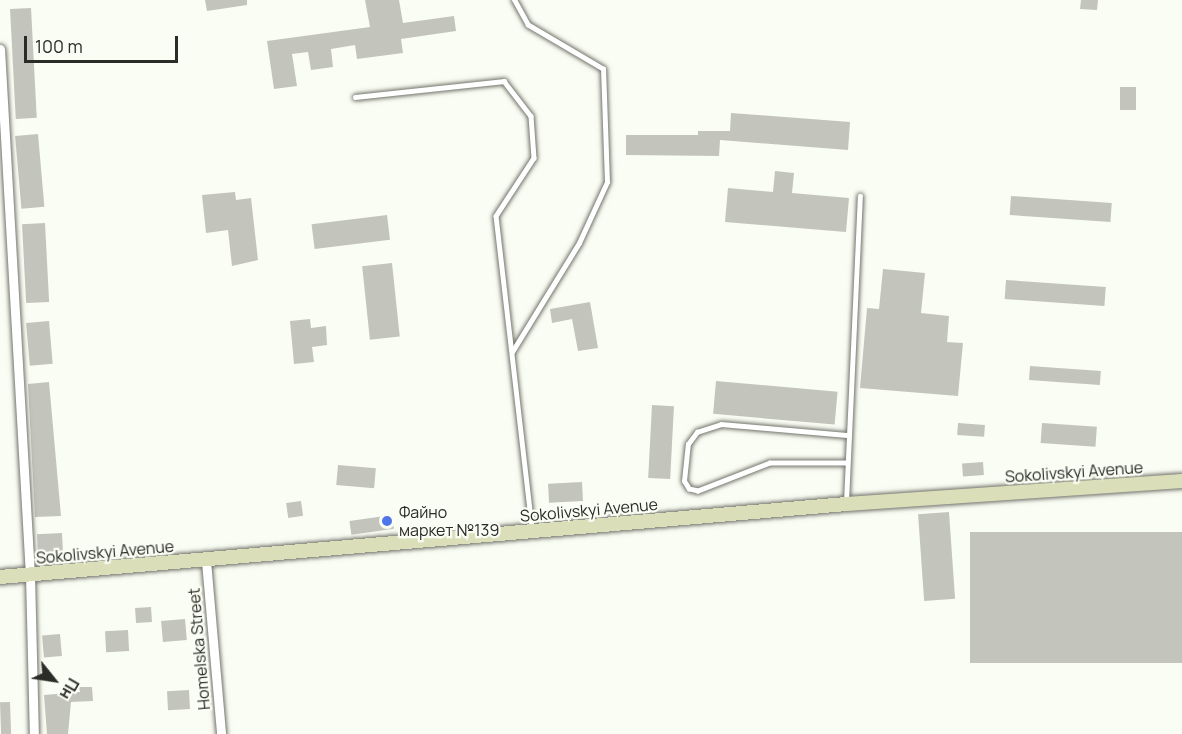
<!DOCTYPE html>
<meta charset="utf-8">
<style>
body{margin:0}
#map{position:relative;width:1182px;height:734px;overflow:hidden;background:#fafdf3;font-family:Manrope,sans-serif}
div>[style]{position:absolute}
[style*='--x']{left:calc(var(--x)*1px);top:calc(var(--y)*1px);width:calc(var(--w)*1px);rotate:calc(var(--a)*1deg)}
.building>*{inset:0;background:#c3c5bc;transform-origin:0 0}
.roads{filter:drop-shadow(0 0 2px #73746c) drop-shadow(0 0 2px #73746c)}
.lane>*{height:4.5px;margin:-2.25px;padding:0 2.25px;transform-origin:2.25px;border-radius:2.25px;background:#fff}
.street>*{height:9px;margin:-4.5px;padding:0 4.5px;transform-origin:4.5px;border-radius:4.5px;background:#fff}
.secondary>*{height:14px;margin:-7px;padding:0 7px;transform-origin:7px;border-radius:7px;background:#dbdfb9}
.dots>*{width:16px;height:16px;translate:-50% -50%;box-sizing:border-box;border:3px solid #fafdf3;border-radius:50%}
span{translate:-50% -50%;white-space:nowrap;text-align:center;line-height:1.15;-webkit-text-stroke:4.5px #fafdf3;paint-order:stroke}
.street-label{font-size:16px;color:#2b2b28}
.poi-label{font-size:16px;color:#2b2b28}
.left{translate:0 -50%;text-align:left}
.north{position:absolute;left:24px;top:650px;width:60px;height:60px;-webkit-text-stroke:4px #fafdf3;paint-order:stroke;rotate:120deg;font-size:16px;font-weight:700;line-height:24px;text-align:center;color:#2b2b28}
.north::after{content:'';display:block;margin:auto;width:21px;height:27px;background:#2b2b28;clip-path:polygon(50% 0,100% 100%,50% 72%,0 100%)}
.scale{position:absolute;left:24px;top:36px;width:154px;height:27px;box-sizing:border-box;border:3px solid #2b2b28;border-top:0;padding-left:8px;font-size:18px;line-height:21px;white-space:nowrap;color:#2b2b28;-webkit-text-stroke:4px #fafdf3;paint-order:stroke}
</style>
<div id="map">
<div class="building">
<i style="clip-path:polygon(205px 0,247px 0,247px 5px,207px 11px)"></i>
<i style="clip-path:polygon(365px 0,399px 0,403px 23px,454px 16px,456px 31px,401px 39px,403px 53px,357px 59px,355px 45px,331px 49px,333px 67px,311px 70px,308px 52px,292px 54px,297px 86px,274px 89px,267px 41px,370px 27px)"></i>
<i style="clip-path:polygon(1081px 0,1098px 0,1097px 10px,1080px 9px)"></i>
<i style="left:31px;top:8px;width:110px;height:21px;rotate:87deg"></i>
<i style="left:1120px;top:87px;width:16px;height:23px"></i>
<i style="clip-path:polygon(731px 113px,850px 122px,848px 150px,720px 140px,719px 156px,626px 155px,626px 135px,698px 135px,698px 131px,730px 131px)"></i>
<i style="left:38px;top:134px;width:73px;height:23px;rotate:85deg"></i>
<i style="clip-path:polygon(775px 171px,794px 173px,792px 193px,849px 198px,846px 232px,725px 222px,728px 188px,773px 192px)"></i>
<i style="clip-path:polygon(235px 192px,236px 200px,251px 198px,258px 260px,232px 266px,228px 230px,206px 233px,202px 195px)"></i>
<i style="left:1011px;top:196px;width:101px;height:19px;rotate:4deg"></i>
<i style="left:387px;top:215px;width:25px;height:76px;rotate:83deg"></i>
<i style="left:45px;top:223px;width:79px;height:23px;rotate:87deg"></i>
<i style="left:392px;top:263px;width:74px;height:30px;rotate:84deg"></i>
<i style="clip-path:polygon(883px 269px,925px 273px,921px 313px,949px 316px,947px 342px,963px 343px,958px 396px,860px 388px,867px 308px,879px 309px)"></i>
<i style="left:1006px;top:280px;width:100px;height:19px;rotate:4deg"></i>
<i style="clip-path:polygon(590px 302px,598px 348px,578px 351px,572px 319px,552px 323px,550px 309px)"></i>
<i style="clip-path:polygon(310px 319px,311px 328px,326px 326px,327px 345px,312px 347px,314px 362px,294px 364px,290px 321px)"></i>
<i style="left:49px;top:321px;width:43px;height:23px;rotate:85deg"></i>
<i style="left:1030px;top:366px;width:71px;height:14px;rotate:4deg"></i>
<i style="left:716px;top:381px;width:122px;height:33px;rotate:5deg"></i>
<i style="clip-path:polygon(49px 382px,61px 516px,35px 517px,28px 384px)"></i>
<i style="left:652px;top:405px;width:22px;height:73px;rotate:3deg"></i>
<i style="left:958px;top:423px;width:27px;height:12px;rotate:4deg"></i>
<i style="left:1042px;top:423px;width:55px;height:20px;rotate:4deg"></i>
<i style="left:983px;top:462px;width:13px;height:21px;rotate:86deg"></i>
<i style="left:338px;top:465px;width:38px;height:20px;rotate:5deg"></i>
<i style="left:582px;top:482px;width:19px;height:34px;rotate:87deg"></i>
<i style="left:301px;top:501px;width:15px;height:15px;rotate:82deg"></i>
<i style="left:949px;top:512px;width:87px;height:31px;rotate:86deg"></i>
<i style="left:392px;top:515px;width:14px;height:43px;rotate:82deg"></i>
<i style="left:1182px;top:532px;width:131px;height:212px;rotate:90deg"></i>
<i style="left:62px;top:533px;width:18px;height:25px;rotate:87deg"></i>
<i style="left:151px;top:607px;width:15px;height:16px;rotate:86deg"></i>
<i style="left:185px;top:619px;width:21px;height:24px;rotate:85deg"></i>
<i style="left:128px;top:630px;width:21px;height:23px;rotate:87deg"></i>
<i style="left:60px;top:634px;width:22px;height:18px;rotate:85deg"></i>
<i style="clip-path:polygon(79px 687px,92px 687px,93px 701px,71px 702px,68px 734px,47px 734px,44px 695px,80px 692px)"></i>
<i style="left:189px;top:690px;width:19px;height:22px;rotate:87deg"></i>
<i style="left:10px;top:702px;width:32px;height:10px;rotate:88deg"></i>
</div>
<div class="roads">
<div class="lane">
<i style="--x:355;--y:97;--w:150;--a:-6.1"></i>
<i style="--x:504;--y:81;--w:44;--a:52.4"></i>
<i style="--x:531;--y:116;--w:42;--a:85.9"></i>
<i style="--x:534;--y:158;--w:69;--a:123.2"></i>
<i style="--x:496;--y:216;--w:315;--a:83.4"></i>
<i style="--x:512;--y:352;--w:128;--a:-58.4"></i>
<i style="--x:579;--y:243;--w:67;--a:-65.3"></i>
<i style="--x:607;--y:182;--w:113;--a:-92"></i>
<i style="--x:603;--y:69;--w:87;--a:-149.6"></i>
<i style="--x:528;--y:25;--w:29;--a:-119"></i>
<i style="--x:847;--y:463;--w:77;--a:180"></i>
<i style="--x:770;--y:463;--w:77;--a:158.7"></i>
<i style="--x:698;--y:491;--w:9;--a:-167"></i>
<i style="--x:689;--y:489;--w:9;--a:-122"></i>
<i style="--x:684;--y:481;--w:37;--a:-84"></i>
<i style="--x:688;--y:444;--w:15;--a:-53"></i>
<i style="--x:697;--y:432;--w:25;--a:-18"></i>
<i style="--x:721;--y:424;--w:126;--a:5"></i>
<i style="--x:846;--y:502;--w:306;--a:-87.4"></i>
</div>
<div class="street">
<i style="--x:0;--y:49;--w:527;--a:86.74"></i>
<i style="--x:30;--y:575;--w:159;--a:88.6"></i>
<i style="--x:206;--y:561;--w:174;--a:85"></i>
</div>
<div class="secondary">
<i style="--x:0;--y:577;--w:849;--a:-4.93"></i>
<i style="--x:846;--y:504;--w:337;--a:-3.9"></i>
</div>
</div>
<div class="dots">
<i style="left:387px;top:521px;background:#4e76ea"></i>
</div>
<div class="street-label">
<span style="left:1074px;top:472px;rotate:-4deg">Sokolivskyi Avenue</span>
<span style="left:589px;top:510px;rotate:-5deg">Sokolivskyi Avenue</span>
<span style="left:105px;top:552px;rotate:-5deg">Sokolivskyi Avenue</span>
<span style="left:199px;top:649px;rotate:-95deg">Homelska Street</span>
</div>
<div class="poi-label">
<span class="left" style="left:399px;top:521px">Файно<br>маркет №139</span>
</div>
<div class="north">Пн</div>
<div class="scale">100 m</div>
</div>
